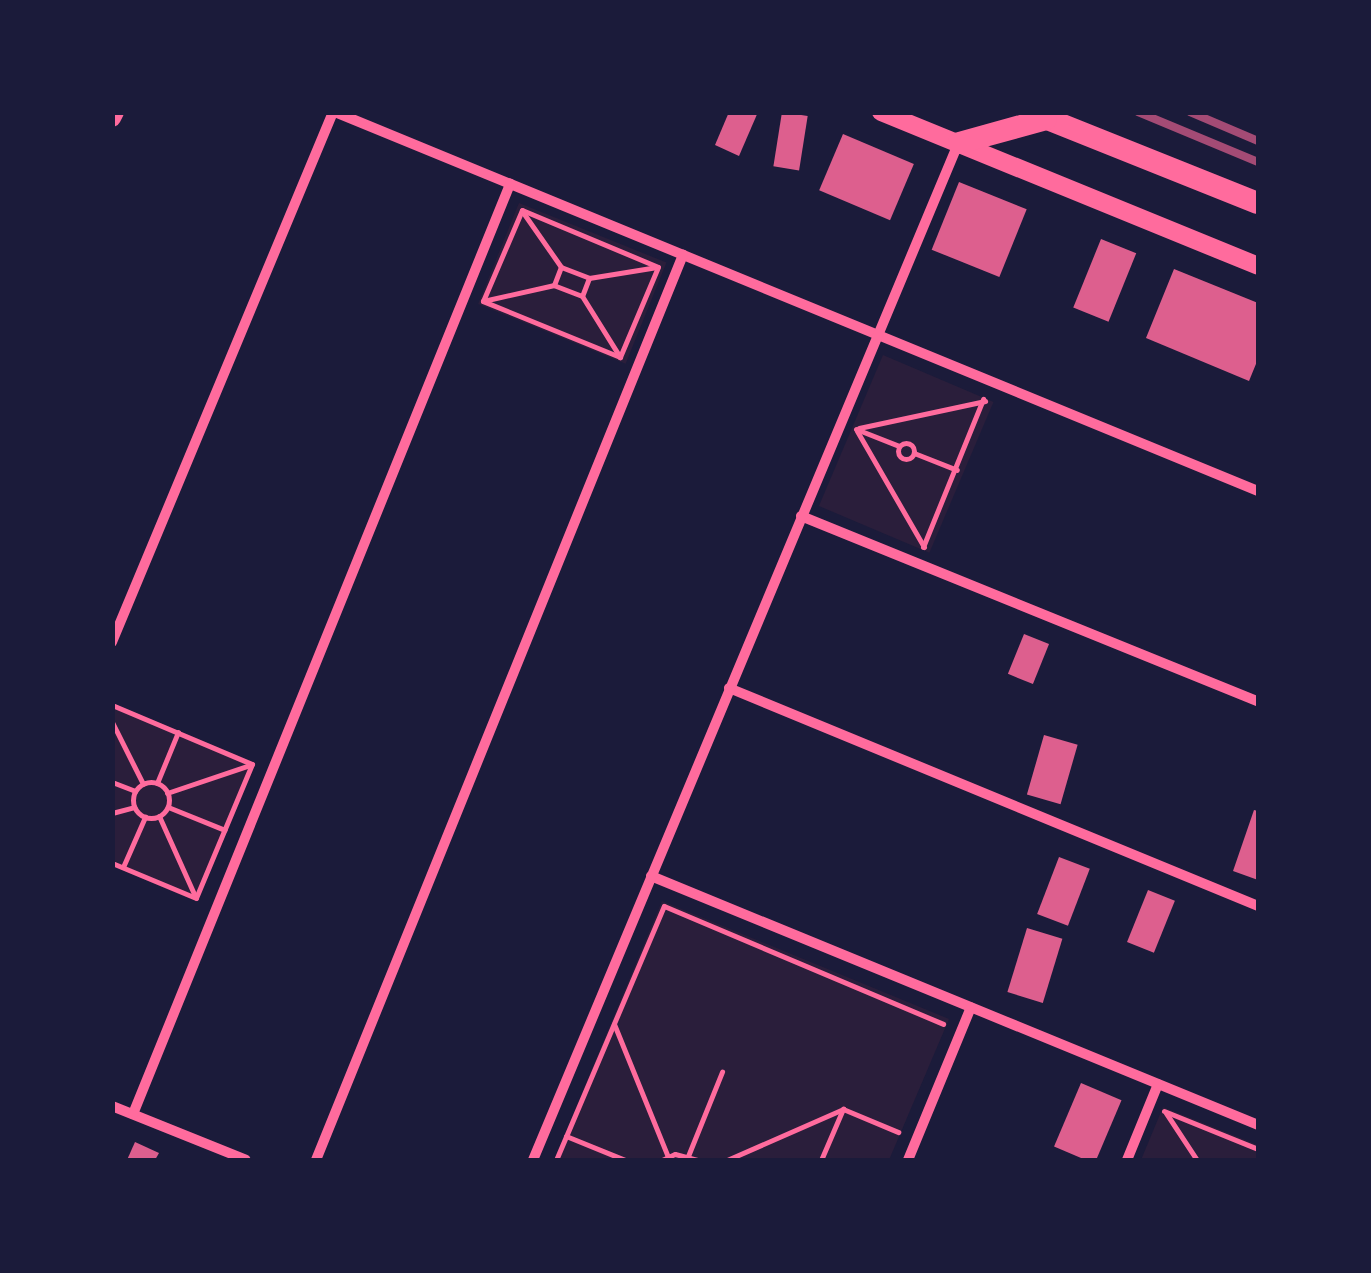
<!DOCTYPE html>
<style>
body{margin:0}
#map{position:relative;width:1371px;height:1273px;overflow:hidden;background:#1b1b3a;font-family:Cabin,sans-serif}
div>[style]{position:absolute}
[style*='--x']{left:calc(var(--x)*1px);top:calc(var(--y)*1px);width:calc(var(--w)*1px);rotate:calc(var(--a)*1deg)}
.green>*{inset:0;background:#2a1e3b;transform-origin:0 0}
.building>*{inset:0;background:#dd5f8e;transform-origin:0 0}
.path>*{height:5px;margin:-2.5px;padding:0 2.5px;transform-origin:2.5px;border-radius:2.5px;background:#ff6b9d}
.path>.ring{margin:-2.5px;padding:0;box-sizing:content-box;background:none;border:5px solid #ff6b9d;border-radius:50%}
.minor>*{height:10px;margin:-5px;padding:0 5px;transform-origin:5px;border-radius:5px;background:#ff6b9d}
.tertiary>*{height:18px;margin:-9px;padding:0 9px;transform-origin:9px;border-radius:9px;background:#ff6b9d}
.primary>*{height:22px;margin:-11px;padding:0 11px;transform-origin:11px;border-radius:11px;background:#ff6b9d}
.rail>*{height:8px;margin:-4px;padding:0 4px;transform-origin:4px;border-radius:4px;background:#a44b75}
span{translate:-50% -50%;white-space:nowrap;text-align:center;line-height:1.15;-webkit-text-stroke:8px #1b1b3a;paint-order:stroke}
.frame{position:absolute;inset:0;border:115px solid #1b1b3a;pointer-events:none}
</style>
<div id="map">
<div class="green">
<i style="left:519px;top:203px;width:159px;height:109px;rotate:22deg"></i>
<i style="left:883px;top:355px;width:120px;height:164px;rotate:23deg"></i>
<i style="clip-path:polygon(112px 703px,256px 763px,197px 902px,113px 866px)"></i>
<i style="clip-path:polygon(662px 901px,949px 1019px,889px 1160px,554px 1160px)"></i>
<i style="clip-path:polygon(1163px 1107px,1258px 1145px,1258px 1160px,1141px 1160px)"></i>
</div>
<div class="building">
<i style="clip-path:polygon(729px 112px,758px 112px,739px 156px,715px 145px)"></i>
<i style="left:782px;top:112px;width:26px;height:55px;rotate:9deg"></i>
<i style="left:843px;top:134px;width:77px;height:61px;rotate:23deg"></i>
<i style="left:959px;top:182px;width:73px;height:73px;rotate:22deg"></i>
<i style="left:1101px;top:239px;width:38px;height:74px;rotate:22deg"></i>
<i style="clip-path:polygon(1174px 269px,1258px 303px,1258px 359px,1249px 381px,1146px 338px)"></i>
<i style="left:1024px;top:634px;width:27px;height:43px;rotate:22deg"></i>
<i style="left:1044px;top:735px;width:35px;height:62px;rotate:16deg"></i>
<i style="clip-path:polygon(1254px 810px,1258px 811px,1258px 880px,1233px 871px)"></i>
<i style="left:1059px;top:857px;width:33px;height:61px;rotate:21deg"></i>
<i style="left:1148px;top:890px;width:29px;height:56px;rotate:22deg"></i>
<i style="left:1027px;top:928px;width:37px;height:67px;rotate:17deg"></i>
<i style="left:1081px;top:1083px;width:44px;height:69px;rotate:23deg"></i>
<i style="clip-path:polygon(135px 1142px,159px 1153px,155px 1160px,127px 1160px)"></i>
</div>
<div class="path">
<i style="--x:522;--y:210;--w:147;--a:22.7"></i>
<i style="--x:658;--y:267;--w:98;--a:112.9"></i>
<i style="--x:620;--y:357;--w:148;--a:-157.8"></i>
<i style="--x:483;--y:301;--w:99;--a:-66.8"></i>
<i style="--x:522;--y:211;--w:68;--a:55.1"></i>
<i style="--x:561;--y:267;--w:30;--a:21"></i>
<i style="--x:589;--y:278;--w:19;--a:111"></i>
<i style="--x:582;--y:296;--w:30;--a:-159"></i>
<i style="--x:554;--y:285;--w:19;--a:-69"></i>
<i style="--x:589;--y:278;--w:69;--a:-9.2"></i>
<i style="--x:582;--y:296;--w:72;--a:58.1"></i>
<i style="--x:483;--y:301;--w:73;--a:-12.7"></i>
<i style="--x:859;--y:428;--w:129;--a:-12.1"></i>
<i style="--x:856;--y:429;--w:46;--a:21.6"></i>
<i style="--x:857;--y:431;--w:134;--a:60"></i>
<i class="ring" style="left:898px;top:443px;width:11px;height:11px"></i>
<i style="--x:914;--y:453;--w:46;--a:21.6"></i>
<i style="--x:923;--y:547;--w:160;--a:-67.9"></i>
<i style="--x:112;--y:705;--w:152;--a:22.9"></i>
<i style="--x:252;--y:764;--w:145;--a:112.7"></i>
<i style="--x:196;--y:898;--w:91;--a:-157.4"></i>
<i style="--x:112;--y:722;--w:69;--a:63.4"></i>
<i class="ring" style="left:133px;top:782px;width:31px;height:31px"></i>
<i style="--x:112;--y:782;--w:25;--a:21"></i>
<i style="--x:157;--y:783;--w:55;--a:-67.6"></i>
<i style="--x:167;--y:793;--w:88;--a:-18.6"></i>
<i style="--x:168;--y:807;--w:61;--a:22"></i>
<i style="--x:112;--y:813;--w:23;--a:-15"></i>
<i style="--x:159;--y:816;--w:88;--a:65.8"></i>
<i style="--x:123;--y:867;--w:55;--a:-66.3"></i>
<i style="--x:614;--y:1024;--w:144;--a:67.9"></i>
<i style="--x:1164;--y:1111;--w:101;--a:22"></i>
<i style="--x:1166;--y:1113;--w:56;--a:56.6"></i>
<i style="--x:566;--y:1136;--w:64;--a:22.1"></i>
<i style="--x:688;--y:1156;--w:91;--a:-68"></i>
<i style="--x:556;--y:1160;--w:276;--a:-67"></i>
<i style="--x:664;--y:906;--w:303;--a:22.9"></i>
<i style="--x:662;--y:1160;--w:14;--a:-25"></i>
<i style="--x:675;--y:1154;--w:23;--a:15"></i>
<i style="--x:727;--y:1160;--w:127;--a:-23.7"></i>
<i style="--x:843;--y:1109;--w:60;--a:22.7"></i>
<i style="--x:821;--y:1160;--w:56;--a:-66.7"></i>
</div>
<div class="minor">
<i style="--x:335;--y:112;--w:998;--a:22.32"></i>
<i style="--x:801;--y:516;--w:493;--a:22.1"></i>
<i style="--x:112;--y:642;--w:574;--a:-67.36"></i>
<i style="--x:729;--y:688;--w:572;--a:22.4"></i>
<i style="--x:651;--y:876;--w:656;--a:22.3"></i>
<i style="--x:112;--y:1106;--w:144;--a:21.9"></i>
<i style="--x:133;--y:1114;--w:1004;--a:-67.93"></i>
<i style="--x:316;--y:1160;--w:977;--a:-67.93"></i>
<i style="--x:533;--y:1160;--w:1101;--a:-67.3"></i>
<i style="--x:908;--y:1160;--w:165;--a:-67.6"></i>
<i style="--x:1127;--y:1160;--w:82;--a:-67.8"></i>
</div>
<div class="tertiary">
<i style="--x:881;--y:112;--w:407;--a:22.2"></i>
<i style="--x:112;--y:118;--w:7;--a:-63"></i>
</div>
<div class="primary">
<i style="--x:1030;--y:112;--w:245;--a:21.8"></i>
<i style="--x:959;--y:143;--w:90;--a:-15.4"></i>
</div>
<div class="rail">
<i style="--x:1138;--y:112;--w:130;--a:22.6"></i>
<i style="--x:1190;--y:112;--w:74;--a:23.1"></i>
</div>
<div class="frame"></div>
</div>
